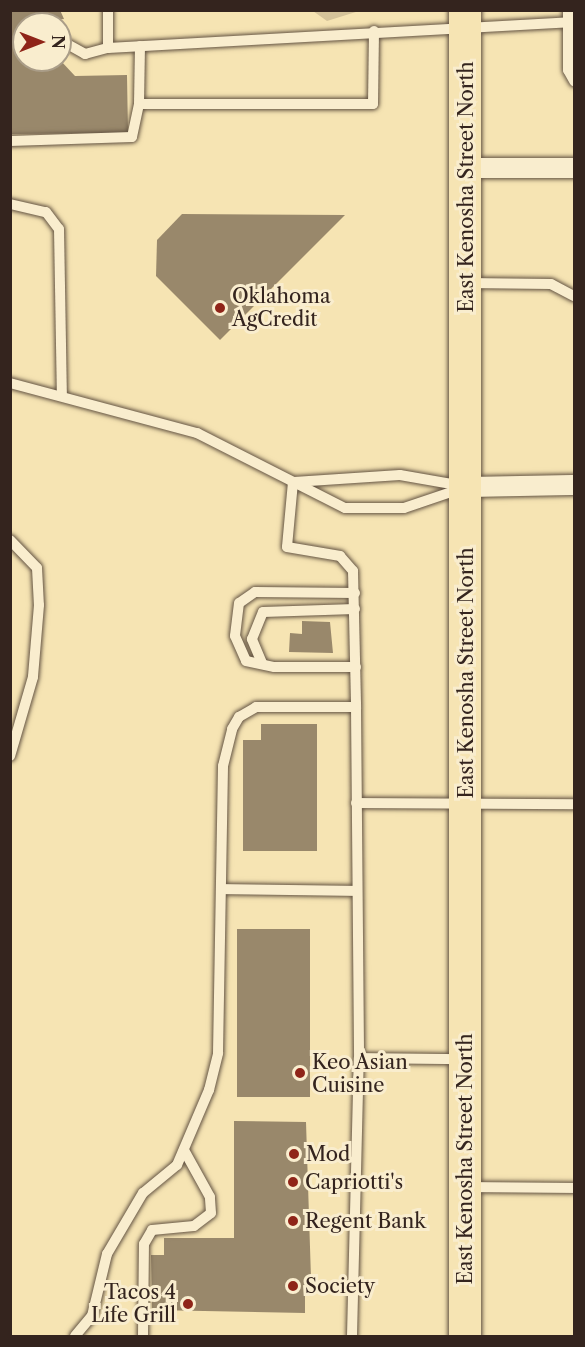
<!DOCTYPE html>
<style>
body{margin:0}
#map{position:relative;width:585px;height:1347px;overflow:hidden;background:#f6e4b3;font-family:"Libre Caslon Text",serif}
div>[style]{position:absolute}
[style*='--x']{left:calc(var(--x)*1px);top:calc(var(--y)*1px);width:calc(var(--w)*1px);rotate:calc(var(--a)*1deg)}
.green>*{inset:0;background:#d5c39a}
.building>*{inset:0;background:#99886b;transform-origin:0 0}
.roads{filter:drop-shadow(0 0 2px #645443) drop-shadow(0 0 2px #645443)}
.lane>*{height:10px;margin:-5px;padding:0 5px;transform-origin:5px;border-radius:5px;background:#f9edce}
.street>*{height:20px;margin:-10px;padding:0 10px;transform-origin:10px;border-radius:10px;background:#f9edce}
.primary>*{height:32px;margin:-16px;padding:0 16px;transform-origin:16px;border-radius:16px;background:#f6e4b3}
.dots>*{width:16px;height:16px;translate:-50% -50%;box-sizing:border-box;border:3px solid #f9edce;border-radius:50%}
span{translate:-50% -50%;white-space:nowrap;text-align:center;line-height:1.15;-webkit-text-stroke:6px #f9edce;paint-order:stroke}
.street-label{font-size:20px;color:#34241e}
.poi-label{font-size:20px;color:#34241e}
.left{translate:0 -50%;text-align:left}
.right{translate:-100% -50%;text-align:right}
.frame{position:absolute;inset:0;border:12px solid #34241e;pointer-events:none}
.north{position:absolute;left:12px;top:12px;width:60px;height:60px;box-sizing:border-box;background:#f9edce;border:2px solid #aa9d88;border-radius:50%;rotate:90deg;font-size:16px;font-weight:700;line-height:24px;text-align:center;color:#34241e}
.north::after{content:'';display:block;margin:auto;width:21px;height:27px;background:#8f2418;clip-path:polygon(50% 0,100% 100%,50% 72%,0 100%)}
</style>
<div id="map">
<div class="green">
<i style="clip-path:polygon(313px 11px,359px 11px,327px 21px)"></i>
</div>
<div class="building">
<i style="clip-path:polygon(10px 10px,60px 10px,64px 19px,24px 24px,24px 60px,60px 60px,75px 76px,127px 75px,128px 133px,10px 134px)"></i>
<i style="clip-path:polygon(182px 214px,345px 215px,220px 340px,156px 276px,157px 240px)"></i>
<i style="clip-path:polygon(302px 621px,330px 622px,333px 653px,289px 652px,290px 633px,302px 634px)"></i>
<i style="clip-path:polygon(261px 724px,317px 724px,317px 851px,243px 851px,243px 740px,261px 740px)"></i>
<i style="left:237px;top:929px;width:73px;height:168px"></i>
<i style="clip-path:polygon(234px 1121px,306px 1122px,311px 1278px,305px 1278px,305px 1313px,152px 1310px,151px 1255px,164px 1255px,164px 1238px,234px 1238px)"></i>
</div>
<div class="roads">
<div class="lane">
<i style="--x:108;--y:10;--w:38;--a:90"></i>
<i style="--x:108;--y:48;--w:461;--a:-3.2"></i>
<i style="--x:568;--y:10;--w:60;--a:90"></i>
<i style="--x:568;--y:70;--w:13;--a:61"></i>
<i style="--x:60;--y:40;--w:29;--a:29"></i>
<i style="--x:85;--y:54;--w:24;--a:-15"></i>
<i style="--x:140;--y:46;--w:58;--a:91"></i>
<i style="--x:139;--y:104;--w:234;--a:0"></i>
<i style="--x:373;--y:104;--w:73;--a:-89.2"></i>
<i style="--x:10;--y:141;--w:122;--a:-1.9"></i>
<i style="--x:132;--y:137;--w:34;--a:-78"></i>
<i style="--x:10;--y:204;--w:37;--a:13"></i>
<i style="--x:46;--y:212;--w:21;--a:53"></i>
<i style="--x:59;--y:229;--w:167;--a:89"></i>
<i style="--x:467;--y:283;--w:84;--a:0.7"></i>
<i style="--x:551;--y:284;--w:26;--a:28"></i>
<i style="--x:10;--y:383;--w:194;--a:15"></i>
<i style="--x:197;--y:433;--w:166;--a:26.9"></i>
<i style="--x:345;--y:508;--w:59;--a:0"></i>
<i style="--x:404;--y:508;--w:62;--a:-18.7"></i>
<i style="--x:293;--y:482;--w:65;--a:95.3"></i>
<i style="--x:287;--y:547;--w:54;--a:9.6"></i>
<i style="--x:340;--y:556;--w:20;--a:49"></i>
<i style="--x:353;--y:571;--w:136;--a:88.7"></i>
<i style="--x:294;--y:482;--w:106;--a:-3.8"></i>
<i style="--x:400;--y:475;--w:64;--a:9.9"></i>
<i style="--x:10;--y:540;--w:39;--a:46"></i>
<i style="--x:37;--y:568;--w:37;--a:87"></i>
<i style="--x:39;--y:605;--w:72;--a:94.8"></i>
<i style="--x:33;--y:677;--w:82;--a:106.2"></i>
<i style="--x:355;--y:593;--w:100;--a:-179.4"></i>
<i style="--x:255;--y:592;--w:19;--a:145"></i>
<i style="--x:239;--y:603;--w:33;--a:97"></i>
<i style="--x:235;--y:636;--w:27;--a:66"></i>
<i style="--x:246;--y:661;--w:29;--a:12"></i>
<i style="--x:274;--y:667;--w:82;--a:0"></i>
<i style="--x:262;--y:663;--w:26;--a:-113"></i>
<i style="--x:252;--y:639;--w:29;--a:-68"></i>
<i style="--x:263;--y:612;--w:92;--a:-1.9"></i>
<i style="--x:356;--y:803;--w:218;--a:0.3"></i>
<i style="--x:221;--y:889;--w:136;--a:0.8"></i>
<i style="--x:469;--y:1187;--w:105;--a:0.5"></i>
<i style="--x:75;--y:1336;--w:26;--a:-50"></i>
<i style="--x:92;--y:1316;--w:64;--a:-76.4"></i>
<i style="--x:107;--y:1254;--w:71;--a:-59.5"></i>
<i style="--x:143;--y:1193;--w:44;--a:-39.5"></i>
<i style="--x:177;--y:1165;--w:82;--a:-66.9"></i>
<i style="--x:209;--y:1090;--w:38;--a:-76"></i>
<i style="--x:218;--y:1053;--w:287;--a:-89"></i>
<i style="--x:223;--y:766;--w:38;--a:-76"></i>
<i style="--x:232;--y:729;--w:14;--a:-60"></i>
<i style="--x:239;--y:717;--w:20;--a:-30"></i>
<i style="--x:256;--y:707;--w:100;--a:0"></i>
<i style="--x:356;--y:707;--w:351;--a:89.5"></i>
<i style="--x:143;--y:1336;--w:92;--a:-89.4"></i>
<i style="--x:144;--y:1244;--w:16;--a:-60"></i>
<i style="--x:152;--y:1230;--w:42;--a:-5.4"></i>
<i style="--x:194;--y:1226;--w:21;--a:-37"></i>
<i style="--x:211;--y:1213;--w:16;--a:-94"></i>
<i style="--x:210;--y:1197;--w:54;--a:-119"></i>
<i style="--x:352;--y:1336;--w:278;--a:-88.6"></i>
<i style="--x:359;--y:1058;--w:103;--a:0.6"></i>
</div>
<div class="street">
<i style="--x:466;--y:168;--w:108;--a:0"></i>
<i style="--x:466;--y:487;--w:108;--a:-1.1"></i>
</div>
<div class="primary">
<i style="--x:465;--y:10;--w:1326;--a:90"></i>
</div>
</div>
<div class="dots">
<i style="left:220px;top:308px;background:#8f2418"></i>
<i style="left:300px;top:1073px;background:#8f2418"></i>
<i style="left:294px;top:1154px;background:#8f2418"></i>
<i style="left:293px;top:1182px;background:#8f2418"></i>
<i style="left:293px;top:1221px;background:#8f2418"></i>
<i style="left:293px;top:1286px;background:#8f2418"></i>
<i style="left:188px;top:1304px;background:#8f2418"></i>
</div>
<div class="street-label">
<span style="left:466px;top:187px;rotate:-90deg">East Kenosha Street North</span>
<span style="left:466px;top:673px;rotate:-90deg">East Kenosha Street North</span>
<span style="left:465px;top:1159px;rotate:-90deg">East Kenosha Street North</span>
</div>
<div class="poi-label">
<span class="left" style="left:232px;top:308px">Oklahoma<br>AgCredit</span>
<span class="left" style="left:312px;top:1074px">Keo Asian<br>Cuisine</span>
<span class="left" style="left:306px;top:1154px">Mod</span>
<span class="left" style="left:305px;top:1182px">Capriotti's</span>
<span class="left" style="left:305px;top:1221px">Regent Bank</span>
<span class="left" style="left:305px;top:1286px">Society</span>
<span class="right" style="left:176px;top:1304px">Tacos 4<br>Life Grill</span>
</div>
<div class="frame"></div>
<div class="north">N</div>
</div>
